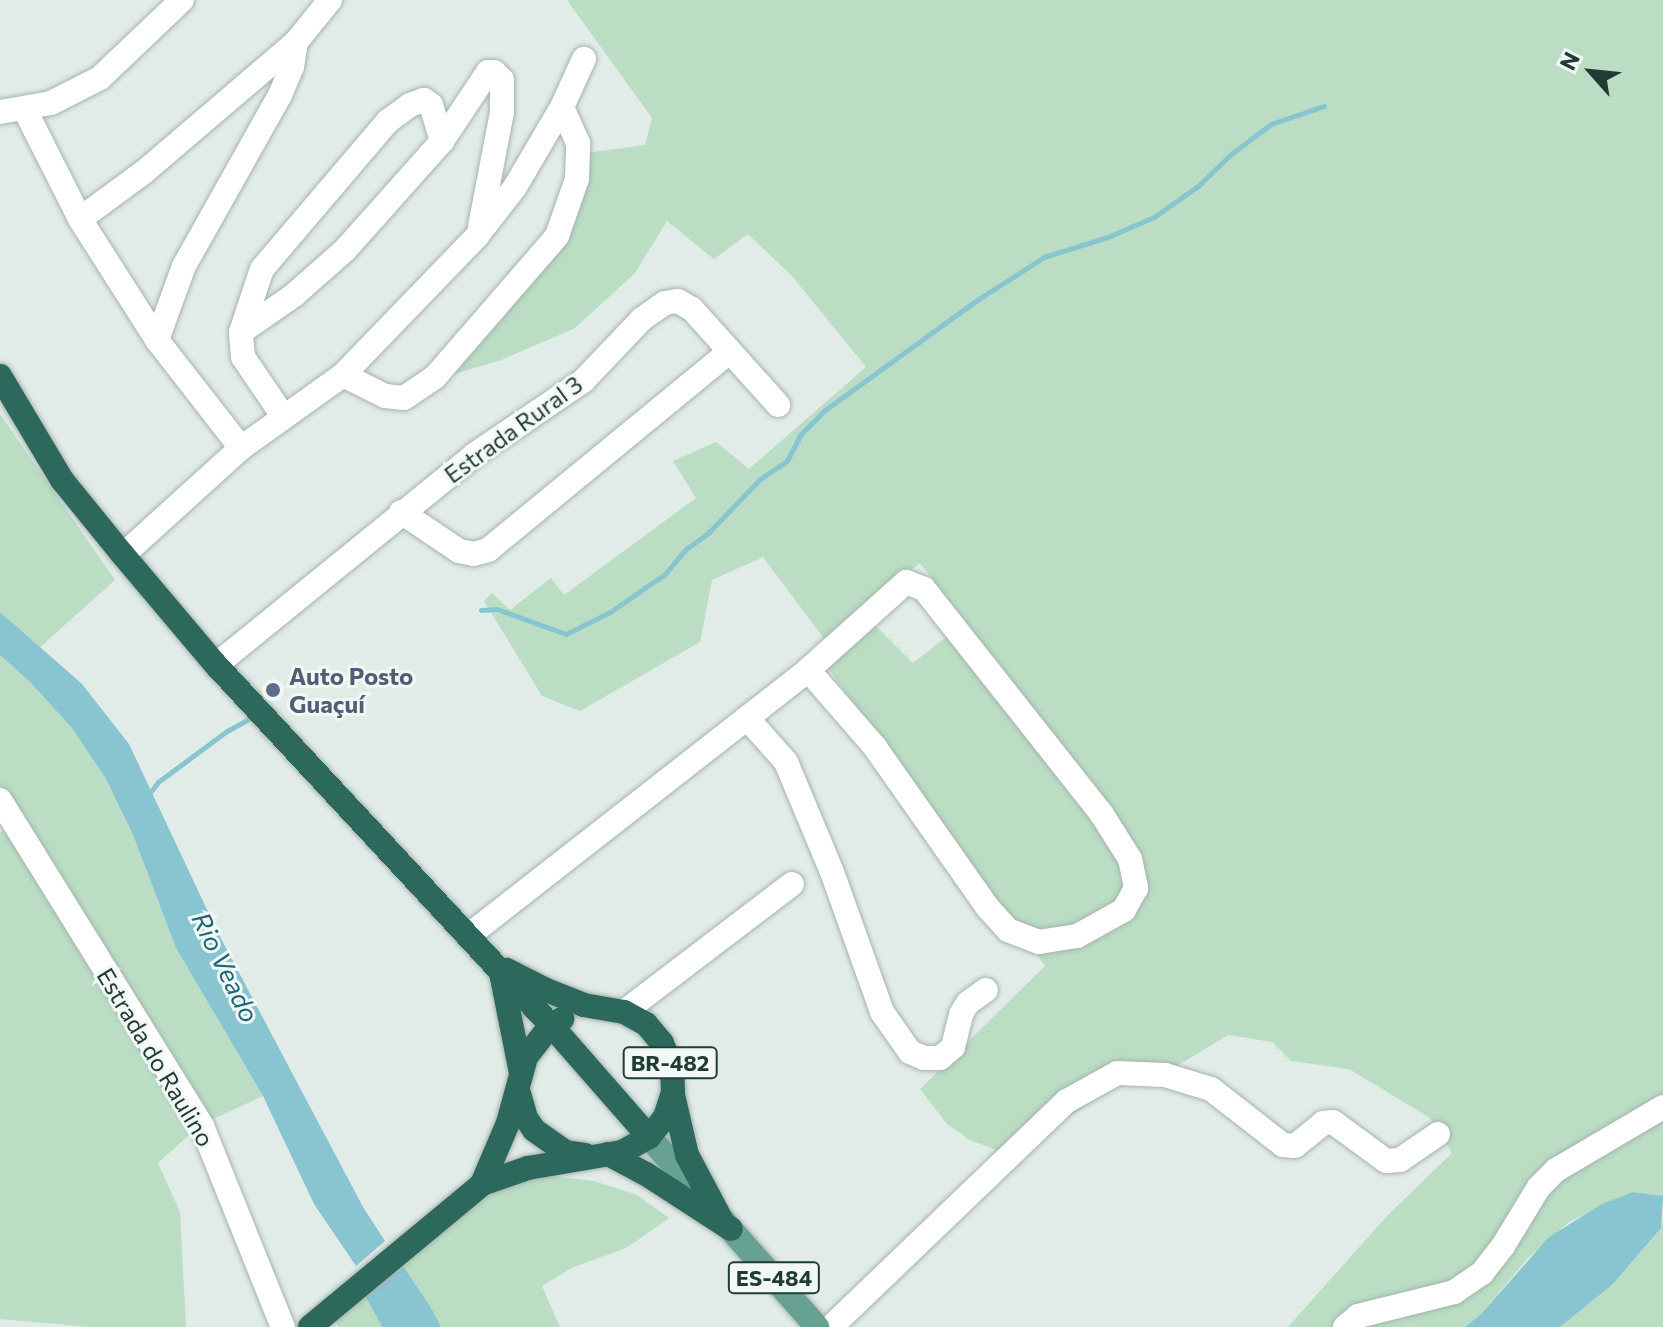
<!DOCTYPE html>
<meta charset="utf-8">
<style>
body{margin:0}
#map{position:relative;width:1663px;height:1327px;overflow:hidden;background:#e1ebe7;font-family:Commissioner,sans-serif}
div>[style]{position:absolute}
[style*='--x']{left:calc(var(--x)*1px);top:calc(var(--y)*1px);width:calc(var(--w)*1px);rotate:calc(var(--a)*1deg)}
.green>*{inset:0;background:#baddc3}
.water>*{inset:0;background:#89c5d0}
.stream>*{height:5px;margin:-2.5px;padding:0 2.5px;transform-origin:2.5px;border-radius:2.5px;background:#89c5d0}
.roads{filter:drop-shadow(0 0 2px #a4b3ae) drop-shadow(0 0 2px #a4b3ae)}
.minor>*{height:24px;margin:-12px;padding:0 12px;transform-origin:12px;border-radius:12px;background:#fff}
.major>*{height:24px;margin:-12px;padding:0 12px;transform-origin:12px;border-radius:12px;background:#66a192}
.highway>*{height:24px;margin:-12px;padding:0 12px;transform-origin:12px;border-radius:12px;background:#2d685c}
.dots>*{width:22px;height:22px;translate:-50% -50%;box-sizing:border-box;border:4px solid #f1f8f5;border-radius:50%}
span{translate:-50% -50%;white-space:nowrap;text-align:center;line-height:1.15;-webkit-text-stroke:6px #f1f8f5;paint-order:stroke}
.shield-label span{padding:2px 6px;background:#f1f8f5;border:2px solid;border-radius:6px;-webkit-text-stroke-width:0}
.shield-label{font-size:22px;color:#213c35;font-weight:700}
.street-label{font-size:24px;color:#213c35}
.service-label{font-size:24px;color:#4e5e75;font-weight:700}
.left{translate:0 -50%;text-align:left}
.water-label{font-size:26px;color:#1c6777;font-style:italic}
.north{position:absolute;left:1551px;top:32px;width:80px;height:80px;-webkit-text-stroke:6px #f1f8f5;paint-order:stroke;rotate:297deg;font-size:22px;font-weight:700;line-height:32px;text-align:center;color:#213c35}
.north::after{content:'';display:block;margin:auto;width:28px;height:36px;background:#213c35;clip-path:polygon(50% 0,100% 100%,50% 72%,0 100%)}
</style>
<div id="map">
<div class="green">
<i style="clip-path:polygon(567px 0,1663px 0,1663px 1196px,1633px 1192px,1569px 1222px,1528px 1258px,1481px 1314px,1465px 1327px,1288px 1327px,1387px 1216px,1452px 1153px,1430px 1118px,1349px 1069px,1291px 1061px,1272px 1042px,1228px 1035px,1159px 1077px,1138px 1073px,1053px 1127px,999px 1151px,970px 1140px,947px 1124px,920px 1089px,1045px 966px,828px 668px,876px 626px,913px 663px,966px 622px,920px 563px,825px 640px,763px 557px,712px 580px,700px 642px,580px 711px,542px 696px,484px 601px,492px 593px,510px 610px,551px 578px,564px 595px,696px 498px,673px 461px,716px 442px,749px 469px,866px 367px,792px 276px,748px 234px,714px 259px,667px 221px,635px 273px,575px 328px,501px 360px,444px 377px,557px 226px,571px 155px,645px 145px,652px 118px)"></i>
<i style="clip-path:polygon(0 414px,115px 580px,40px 647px,0 612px)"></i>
<i style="clip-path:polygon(0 655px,30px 682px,71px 727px,105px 777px,133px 835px,176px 948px,263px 1096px,200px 1125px,158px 1163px,180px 1212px,186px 1327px,91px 1327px,0 1319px,0 832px,12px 827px,0 809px)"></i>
<i style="clip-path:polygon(550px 1176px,594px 1181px,637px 1195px,669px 1218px,626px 1248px,571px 1268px,542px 1286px,560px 1327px,441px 1327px,401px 1263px,461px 1209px,501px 1188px)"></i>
<i style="clip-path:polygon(1663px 1218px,1663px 1327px,1560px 1327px,1613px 1284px,1661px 1228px)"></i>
<i style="clip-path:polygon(364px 1294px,382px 1327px,339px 1327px,334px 1320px)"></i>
</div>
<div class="water">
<i style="clip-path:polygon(0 612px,82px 684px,129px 744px,218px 933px,363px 1207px,385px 1241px,356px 1266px,314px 1204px,263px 1096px,176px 948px,133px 835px,105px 777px,71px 727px,30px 682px,0 655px)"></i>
<i style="clip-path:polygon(1633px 1192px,1663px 1196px,1661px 1228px,1613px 1284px,1560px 1327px,1465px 1327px,1481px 1314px,1549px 1237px,1602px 1204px)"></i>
<i style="clip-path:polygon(401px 1263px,431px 1308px,441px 1327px,382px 1327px,364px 1294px)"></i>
</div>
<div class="stream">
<i style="--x:481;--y:610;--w:16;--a:-4"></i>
<i style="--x:497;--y:609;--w:73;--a:19.9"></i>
<i style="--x:566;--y:634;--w:49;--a:-26.6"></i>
<i style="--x:610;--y:612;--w:67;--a:-34.6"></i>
<i style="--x:665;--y:574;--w:33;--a:-50"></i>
<i style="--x:686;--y:549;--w:29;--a:-36"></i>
<i style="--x:709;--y:532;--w:74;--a:-46.1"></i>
<i style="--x:760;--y:479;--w:32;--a:-34"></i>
<i style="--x:787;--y:461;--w:29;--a:-63"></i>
<i style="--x:800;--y:435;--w:35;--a:-45"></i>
<i style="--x:825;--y:410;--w:184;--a:-35.9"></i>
<i style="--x:974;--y:302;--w:83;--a:-32.7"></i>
<i style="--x:1044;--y:257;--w:67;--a:-17.4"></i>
<i style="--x:1108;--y:237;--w:50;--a:-23.5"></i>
<i style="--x:1154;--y:217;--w:54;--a:-35.2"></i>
<i style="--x:1198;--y:186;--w:46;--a:-44.1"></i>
<i style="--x:1231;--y:154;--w:50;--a:-36.9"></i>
<i style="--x:1271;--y:124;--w:56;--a:-18.8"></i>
<i style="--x:148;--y:795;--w:16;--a:-52"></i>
<i style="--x:158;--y:782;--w:86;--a:-36.5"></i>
<i style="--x:227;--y:731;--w:25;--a:-29"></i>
</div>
<div class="roads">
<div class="minor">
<i style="--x:25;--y:110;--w:122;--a:63.2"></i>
<i style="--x:80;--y:219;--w:143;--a:57.5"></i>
<i style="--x:157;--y:340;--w:137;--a:52.1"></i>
<i style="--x:0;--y:112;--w:52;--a:-10"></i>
<i style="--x:51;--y:103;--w:55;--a:-27"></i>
<i style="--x:100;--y:78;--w:113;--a:-43.6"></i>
<i style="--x:80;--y:219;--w:79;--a:-36.3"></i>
<i style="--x:144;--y:172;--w:200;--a:-40.5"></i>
<i style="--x:296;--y:42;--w:54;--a:-51"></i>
<i style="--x:241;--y:332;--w:65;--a:-34.9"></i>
<i style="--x:294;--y:295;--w:68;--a:-41.4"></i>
<i style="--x:345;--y:250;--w:146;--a:-48.3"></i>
<i style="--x:442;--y:141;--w:83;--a:-56.3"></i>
<i style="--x:488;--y:72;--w:6;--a:0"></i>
<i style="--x:494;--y:72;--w:11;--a:45"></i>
<i style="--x:502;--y:80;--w:32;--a:90"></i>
<i style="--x:502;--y:112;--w:116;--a:100.9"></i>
<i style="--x:157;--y:340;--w:79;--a:-70"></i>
<i style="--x:184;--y:266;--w:196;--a:-60.7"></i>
<i style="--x:280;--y:95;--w:30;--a:-67"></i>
<i style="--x:292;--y:67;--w:25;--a:-81"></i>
<i style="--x:343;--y:375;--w:47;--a:26.6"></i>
<i style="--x:385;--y:396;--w:19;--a:6"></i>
<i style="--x:404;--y:398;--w:37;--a:-34"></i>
<i style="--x:435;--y:377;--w:186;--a:-49.1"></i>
<i style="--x:557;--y:236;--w:60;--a:-70.7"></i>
<i style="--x:577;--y:179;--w:36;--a:-88"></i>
<i style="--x:578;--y:143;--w:39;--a:-114"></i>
<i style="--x:283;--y:416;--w:71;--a:-124.1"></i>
<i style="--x:243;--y:357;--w:25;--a:-95"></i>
<i style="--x:241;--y:332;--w:66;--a:-71.6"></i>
<i style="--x:262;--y:269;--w:194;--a:-49.6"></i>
<i style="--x:388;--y:121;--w:27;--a:-36"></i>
<i style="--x:410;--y:105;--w:15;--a:-20"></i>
<i style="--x:424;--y:100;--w:9;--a:36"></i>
<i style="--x:431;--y:105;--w:38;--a:73"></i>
<i style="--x:401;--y:512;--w:70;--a:33.9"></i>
<i style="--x:459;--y:551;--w:15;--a:11"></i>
<i style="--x:474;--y:554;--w:15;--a:-16"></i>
<i style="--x:488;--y:550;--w:313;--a:-39.4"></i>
<i style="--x:123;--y:555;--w:159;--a:-42.2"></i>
<i style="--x:241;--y:448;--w:125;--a:-35.6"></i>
<i style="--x:343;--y:375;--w:193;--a:-46"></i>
<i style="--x:477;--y:236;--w:62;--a:-52.2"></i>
<i style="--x:515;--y:187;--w:93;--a:-59.6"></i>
<i style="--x:562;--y:107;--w:53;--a:-65.4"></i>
<i style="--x:216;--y:665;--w:333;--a:-39.1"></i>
<i style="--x:474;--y:455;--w:132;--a:-34.2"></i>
<i style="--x:583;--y:381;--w:86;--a:-46.4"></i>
<i style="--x:642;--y:319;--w:28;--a:-35"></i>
<i style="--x:665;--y:303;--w:13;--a:-9"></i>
<i style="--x:678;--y:301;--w:16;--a:30"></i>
<i style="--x:692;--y:309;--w:129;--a:48.1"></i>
<i style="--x:747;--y:718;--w:59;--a:48.4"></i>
<i style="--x:786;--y:762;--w:119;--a:67.3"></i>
<i style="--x:832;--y:872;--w:149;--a:70.3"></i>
<i style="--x:882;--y:1012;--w:49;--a:55"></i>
<i style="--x:910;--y:1052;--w:15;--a:23"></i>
<i style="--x:924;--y:1058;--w:16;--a:0"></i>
<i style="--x:940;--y:1058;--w:17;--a:-40"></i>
<i style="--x:953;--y:1047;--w:34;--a:-76"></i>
<i style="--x:961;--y:1014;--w:13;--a:-58"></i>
<i style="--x:968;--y:1003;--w:22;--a:-36"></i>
<i style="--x:0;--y:800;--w:384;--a:58.2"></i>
<i style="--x:202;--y:1126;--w:217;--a:68.1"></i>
<i style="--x:468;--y:936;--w:432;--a:-38"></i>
<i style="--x:808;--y:670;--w:132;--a:-41.9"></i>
<i style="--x:906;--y:582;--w:19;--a:21"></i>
<i style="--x:924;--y:589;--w:285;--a:51.7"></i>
<i style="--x:1101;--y:813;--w:54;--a:57.8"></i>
<i style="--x:1130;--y:859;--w:30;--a:78"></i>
<i style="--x:1136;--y:888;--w:25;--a:119"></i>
<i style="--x:1124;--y:910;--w:54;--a:151"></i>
<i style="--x:1077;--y:936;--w:38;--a:171"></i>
<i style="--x:1039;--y:942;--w:33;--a:-159"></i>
<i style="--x:1008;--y:930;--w:30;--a:-132"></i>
<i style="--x:988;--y:908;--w:197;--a:-125.1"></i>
<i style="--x:875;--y:747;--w:102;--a:-131"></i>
<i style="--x:624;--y:1012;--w:211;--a:-37.3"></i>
<i style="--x:831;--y:1327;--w:327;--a:-43.8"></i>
<i style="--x:1067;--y:1101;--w:57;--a:-29.2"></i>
<i style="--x:1117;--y:1073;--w:48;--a:2.4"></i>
<i style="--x:1165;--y:1075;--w:48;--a:16.9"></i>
<i style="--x:1211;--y:1089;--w:91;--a:37.9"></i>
<i style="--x:1283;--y:1145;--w:12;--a:5"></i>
<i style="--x:1295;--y:1146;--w:36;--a:-39"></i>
<i style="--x:1323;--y:1123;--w:10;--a:-6"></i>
<i style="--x:1333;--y:1122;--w:66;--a:36.3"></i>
<i style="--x:1386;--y:1161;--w:14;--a:-4"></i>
<i style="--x:1400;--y:1160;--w:46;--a:-34.4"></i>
<i style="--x:1345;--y:1327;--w:17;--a:-40"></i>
<i style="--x:1358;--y:1316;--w:99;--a:-14"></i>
<i style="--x:1454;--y:1292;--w:34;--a:-34"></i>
<i style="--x:1482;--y:1273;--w:34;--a:-52"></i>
<i style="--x:1503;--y:1246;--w:69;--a:-58.6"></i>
<i style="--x:1539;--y:1187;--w:24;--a:-45"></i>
<i style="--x:1556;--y:1170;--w:124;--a:-30.5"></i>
</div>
<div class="major">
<i style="--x:649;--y:1137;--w:254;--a:48.5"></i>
</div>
<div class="highway">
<i style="--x:0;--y:376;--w:121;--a:59.2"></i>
<i style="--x:62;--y:480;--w:97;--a:50.9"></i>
<i style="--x:123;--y:555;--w:144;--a:49.8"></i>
<i style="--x:216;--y:665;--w:492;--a:47.1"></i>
<i style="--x:551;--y:1025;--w:149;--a:48.8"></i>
<i style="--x:501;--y:973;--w:102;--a:78.7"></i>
<i style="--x:518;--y:1090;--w:29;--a:74"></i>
<i style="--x:526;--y:1118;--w:14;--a:56"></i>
<i style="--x:534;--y:1130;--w:39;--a:35"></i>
<i style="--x:566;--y:1152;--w:19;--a:9"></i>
<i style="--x:673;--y:1095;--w:62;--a:76.9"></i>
<i style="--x:687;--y:1155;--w:72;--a:62"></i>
<i style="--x:608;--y:1154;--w:43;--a:27.8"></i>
<i style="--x:646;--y:1174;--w:101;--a:32.9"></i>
<i style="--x:482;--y:1184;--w:66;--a:-66.9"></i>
<i style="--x:508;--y:1123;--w:68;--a:-74.7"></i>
<i style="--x:526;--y:1057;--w:41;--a:-52"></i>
<i style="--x:551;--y:1025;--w:13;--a:-29"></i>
<i style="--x:310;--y:1327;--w:224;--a:-39.7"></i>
<i style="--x:482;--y:1184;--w:49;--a:-19.2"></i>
<i style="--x:528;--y:1168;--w:95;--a:-9.7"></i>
<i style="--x:622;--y:1152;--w:31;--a:-29"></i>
<i style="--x:649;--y:1137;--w:26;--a:-51"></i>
<i style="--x:665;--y:1117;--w:26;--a:-72"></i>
<i style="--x:673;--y:1092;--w:25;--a:-92"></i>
<i style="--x:672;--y:1067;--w:26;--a:-113"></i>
<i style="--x:662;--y:1043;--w:25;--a:-130"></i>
<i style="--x:646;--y:1024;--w:25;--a:-151"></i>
<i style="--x:624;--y:1012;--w:41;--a:-170.1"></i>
<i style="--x:584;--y:1005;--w:43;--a:-158.2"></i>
<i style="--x:544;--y:989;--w:42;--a:-152.8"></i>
</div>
</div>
<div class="dots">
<i style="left:273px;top:690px;background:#5c6f8a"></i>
</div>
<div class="shield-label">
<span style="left:670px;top:1063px">BR-482</span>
<span style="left:774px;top:1278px">ES-484</span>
</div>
<div class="street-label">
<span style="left:513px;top:429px;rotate:-36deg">Estrada Rural 3</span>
<span style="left:156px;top:1057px;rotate:59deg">Estrada do Raulino</span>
</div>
<div class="service-label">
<span class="left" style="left:289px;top:690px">Auto Posto<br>Guaçuí</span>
</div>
<div class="water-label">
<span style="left:226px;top:967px;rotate:64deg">Rio Veado</span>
</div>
<div class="north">N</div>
</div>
